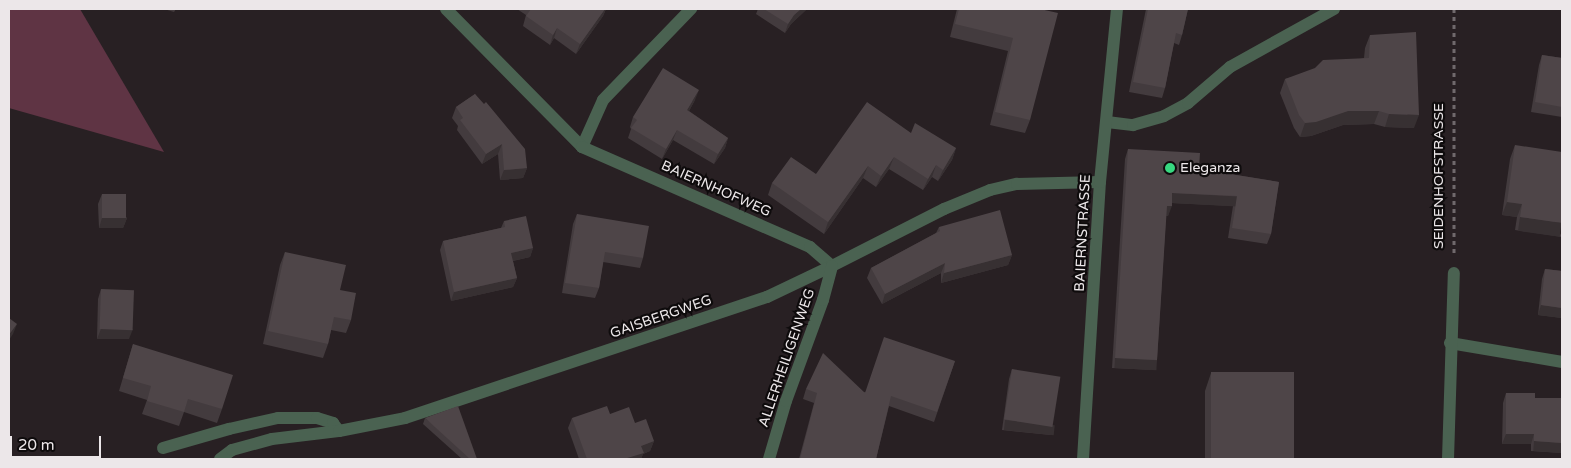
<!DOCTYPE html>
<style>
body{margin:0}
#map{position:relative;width:1571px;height:468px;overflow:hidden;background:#282023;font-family:"Varela Round",sans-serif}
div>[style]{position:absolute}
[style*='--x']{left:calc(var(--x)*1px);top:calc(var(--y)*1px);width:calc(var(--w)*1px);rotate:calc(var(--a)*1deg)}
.green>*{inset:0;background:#5f3444}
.path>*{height:3px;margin-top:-1.5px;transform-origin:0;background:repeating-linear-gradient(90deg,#70696c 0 4px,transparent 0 8px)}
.lane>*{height:12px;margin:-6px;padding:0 6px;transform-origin:6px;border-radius:6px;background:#4a6251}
.street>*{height:12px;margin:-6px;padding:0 6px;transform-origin:6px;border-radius:6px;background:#4a6251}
.wall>*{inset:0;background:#433b3e}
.shaded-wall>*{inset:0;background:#373032;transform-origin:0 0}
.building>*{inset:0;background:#4e4548;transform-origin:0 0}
.dots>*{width:14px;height:14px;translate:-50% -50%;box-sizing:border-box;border:2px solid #0e0b0c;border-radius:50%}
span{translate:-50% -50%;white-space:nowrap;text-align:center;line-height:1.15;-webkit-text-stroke:4.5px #0e0b0c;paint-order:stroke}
.poi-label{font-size:14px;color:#ece7e9}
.left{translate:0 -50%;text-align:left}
.street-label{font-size:14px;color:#ece7e9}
.frame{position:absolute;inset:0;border:10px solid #ece7e9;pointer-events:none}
.scale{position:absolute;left:10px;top:436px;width:91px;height:22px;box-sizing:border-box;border:2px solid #ece7e9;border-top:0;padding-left:6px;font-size:15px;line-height:18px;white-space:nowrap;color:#ece7e9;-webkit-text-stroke:4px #0e0b0c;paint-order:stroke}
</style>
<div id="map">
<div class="green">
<i style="clip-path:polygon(9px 9px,80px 9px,164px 152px,9px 108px)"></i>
</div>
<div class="path">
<i style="--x:1454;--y:9;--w:244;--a:90"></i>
</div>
<div class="lane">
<i style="--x:582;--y:147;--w:51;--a:-65.9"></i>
<i style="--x:603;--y:100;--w:127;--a:-46"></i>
<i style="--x:163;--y:448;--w:69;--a:-16.1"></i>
<i style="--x:229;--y:429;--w:50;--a:-12.7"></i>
<i style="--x:278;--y:418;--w:39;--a:0"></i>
<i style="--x:317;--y:418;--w:17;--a:17"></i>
<i style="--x:333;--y:423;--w:10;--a:53"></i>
<i style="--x:220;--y:459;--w:15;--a:-37"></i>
<i style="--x:232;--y:450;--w:41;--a:-15.4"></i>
<i style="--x:272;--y:439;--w:67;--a:-6.8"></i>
<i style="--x:339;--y:431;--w:67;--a:-11.1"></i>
</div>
<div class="street">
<i style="--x:446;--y:9;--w:194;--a:45.4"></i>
<i style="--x:582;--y:147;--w:249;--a:23.7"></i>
<i style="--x:810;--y:247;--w:29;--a:41"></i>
<i style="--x:1107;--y:122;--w:26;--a:7"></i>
<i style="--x:1133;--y:125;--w:32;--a:-16"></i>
<i style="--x:1164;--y:116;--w:27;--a:-28"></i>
<i style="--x:1188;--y:103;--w:55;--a:-40.6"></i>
<i style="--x:1230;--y:67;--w:119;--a:-29.1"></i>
<i style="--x:1450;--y:343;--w:114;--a:9.6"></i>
<i style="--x:405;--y:418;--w:382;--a:-18.5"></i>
<i style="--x:767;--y:297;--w:72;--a:-25.5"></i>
<i style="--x:832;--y:266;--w:126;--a:-27"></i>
<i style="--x:944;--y:209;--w:50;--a:-22.4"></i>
<i style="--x:990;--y:190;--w:28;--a:-13"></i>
<i style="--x:1017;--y:184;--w:83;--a:-1.4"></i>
<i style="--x:769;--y:459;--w:60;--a:-73.7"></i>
<i style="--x:786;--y:401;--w:108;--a:-69.9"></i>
<i style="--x:823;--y:300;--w:35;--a:-75"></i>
<i style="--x:1083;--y:459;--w:278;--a:-86.5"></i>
<i style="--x:1100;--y:182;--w:174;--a:-84.4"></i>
<i style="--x:1448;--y:459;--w:186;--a:-88.2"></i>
</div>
<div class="wall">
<i style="clip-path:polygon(164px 9px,176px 9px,174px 12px)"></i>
<i style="clip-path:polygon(517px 9px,606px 9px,603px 16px,576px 54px,554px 38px,550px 45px,523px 26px,526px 15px)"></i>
<i style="clip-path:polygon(758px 9px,807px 9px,791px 24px,785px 33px,756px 14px)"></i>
<i style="clip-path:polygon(957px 9px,1040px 9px,1030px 120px,1025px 133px,990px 125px,1008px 51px,950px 37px)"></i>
<i style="clip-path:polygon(1146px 9px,1188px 9px,1182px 35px,1179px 45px,1174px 43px,1165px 88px,1162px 98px,1129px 92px)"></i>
<i style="clip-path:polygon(1370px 35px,1414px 128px,1385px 127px,1374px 124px,1343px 125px,1311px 136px,1300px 137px,1294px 128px,1280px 93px,1285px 79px,1364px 58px,1365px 48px)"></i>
<i style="clip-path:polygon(1542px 55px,1562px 58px,1562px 117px,1531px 112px,1539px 65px)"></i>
<i style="clip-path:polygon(475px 94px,527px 168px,523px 178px,500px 180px,498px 154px,482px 164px,457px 130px,458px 126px,452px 118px,456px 107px)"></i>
<i style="clip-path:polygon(695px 100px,689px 111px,728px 138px,725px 148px,714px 164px,673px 140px,662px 159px,628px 138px,631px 129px,630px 127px,633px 117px)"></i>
<i style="clip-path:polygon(911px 133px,956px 148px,952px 160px,938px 181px,932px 177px,923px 190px,889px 169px,876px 187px,863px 178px,824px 234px,768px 195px,772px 183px,816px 174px)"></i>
<i style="clip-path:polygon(1515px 145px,1562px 237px,1515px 230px,1517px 217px,1502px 215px,1510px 159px)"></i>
<i style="clip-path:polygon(1128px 149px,1199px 169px,1279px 182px,1271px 234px,1267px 244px,1228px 238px,1233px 206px,1172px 203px,1168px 216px,1166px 216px,1157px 360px,1154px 370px,1112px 368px,1125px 159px)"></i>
<i style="clip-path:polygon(102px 194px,127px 218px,123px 228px,99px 228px,98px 204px)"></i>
<i style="clip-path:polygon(577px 214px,643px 258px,640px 268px,603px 262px,599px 288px,595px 298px,562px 293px,573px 224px)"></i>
<i style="clip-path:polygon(504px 221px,533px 248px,530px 257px,513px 261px,517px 278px,513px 287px,451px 301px,440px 250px,443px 241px,501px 228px)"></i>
<i style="clip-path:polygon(939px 227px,1012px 255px,1008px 265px,941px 283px,941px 273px,882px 304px,867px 278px,871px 268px,936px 233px)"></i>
<i style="clip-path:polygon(285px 252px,351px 320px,346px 333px,331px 330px,328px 344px,323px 358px,263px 344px,280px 265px)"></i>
<i style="clip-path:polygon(1545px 269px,1562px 271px,1562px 318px,1538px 315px,1542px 279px)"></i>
<i style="clip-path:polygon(101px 289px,129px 339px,97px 339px,98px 299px)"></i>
<i style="clip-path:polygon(133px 344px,222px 409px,217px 423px,184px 412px,179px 426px,142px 414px,147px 400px,119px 391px)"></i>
<i style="clip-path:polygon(955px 361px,934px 422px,889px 406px,876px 459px,799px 459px,814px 403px,803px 399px,806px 389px,865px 392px)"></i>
<i style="clip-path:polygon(1012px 369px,1051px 435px,1002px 430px,1009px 379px)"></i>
<i style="clip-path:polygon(1211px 373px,1294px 459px,1205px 459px,1205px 391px)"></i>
<i style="clip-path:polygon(1506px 393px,1535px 398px,1562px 398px,1562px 453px,1531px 451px,1531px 444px,1502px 444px,1503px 403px)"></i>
<i style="clip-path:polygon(610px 414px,654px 441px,650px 451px,643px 454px,641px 459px,579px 459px,568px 428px,572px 418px)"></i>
<i style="clip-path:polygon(425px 418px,477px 459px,462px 459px,423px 424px)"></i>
</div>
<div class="shaded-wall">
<i style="clip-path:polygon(605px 9px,606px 9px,603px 16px,576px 54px,580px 44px)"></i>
<i style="clip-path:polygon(801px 9px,807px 9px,791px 24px,785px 33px,788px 24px,794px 15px)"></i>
<i style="clip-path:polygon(557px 28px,554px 38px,550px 45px,553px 35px)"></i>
<i style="clip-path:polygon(699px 90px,695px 100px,684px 120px,687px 110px)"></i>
<i style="clip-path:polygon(1348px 111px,1379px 111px,1374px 124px,1343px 125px,1311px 136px,1300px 137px,1305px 123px)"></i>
<i style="clip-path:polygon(1389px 114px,1419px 115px,1414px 128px,1385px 127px)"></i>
<i style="clip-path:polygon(677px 130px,673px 140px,662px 159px,666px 149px)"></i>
<i style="clip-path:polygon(728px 138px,725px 148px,714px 164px,718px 154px)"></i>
<i style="clip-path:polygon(502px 144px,498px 154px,482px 164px,486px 154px)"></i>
<i style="clip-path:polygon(956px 148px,952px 160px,938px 181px,943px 170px)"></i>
<i style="clip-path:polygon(894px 157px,889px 169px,876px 187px,881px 176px)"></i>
<i style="clip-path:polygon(936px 165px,932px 177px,923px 190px,928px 179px)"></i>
<i style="clip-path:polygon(868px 166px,863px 178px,824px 234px,828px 222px)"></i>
<i style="clip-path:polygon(527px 168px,523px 178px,500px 180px,504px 170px)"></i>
<i style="left:1172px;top:193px;width:65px;height:10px;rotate:3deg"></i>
<i style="clip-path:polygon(1507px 202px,1522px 204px,1517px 217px,1502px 215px)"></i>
<i style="clip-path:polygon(1167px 206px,1172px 206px,1168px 216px,1163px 216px)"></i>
<i style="left:1520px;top:217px;width:42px;height:14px;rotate:8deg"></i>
<i style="clip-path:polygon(102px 218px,127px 218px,123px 228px,99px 228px)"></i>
<i style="clip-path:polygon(533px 248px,530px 257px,507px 262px,511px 253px)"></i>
<i style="clip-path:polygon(1012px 255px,1008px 265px,941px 283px,944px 273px)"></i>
<i style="clip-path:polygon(945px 263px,941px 273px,882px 304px,885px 294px)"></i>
<i style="clip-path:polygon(517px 278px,513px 287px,451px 301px,454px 292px)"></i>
<i style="clip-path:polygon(1541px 305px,1562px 308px,1562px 318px,1538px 315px)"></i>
<i style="clip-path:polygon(17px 324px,13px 334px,9px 340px,9px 335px)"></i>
<i style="clip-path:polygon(101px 329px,133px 329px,129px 339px,97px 339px)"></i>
<i style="left:1115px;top:358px;width:42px;height:10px;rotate:3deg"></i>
<i style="left:1005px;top:420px;width:50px;height:10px;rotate:6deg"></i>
<i style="clip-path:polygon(1506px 434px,1534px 434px,1531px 444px,1502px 444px)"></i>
<i style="clip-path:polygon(654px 441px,650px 451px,643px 454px,641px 459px,624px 459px,641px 446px)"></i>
<i style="left:1534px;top:441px;width:28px;height:10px;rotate:4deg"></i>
</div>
<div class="building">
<i style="clip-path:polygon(531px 9px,605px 9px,580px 44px,557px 28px,553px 35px,526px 16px)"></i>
<i style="clip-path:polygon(764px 9px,801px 9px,794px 15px,788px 24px)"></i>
<i style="clip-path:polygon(959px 9px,1040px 9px,1058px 13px,1030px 120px,995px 112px,1013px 38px,955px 24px)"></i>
<i style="clip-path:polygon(1148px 9px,1188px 9px,1182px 35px,1176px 33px,1165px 88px,1133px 82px)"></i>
<i style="clip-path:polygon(1416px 32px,1419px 115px,1389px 114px,1379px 111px,1348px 111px,1316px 122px,1305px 123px,1299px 115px,1285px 79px,1315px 68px,1323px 60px,1369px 58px,1370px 35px)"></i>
<i style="clip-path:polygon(1542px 55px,1562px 58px,1562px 107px,1535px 102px)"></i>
<i style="clip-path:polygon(663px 68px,699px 90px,687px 110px,728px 138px,718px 154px,677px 130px,666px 149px,631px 128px,637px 120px,633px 117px)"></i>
<i style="clip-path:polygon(475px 94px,484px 104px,486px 102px,525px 149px,527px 168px,504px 170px,502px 144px,486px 154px,460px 120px,463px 118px,456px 107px)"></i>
<i style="clip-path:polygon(867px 102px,911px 133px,915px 123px,956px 148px,943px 170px,936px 165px,928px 179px,894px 157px,881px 176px,868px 166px,828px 222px,772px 183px,791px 157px,816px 174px)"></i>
<i style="clip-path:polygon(1515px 145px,1562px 152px,1562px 223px,1520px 217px,1522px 204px,1507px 202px)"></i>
<i style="clip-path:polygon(1128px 149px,1200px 153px,1199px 169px,1279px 182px,1271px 234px,1232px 228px,1237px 196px,1172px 193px,1172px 206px,1167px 206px,1157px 360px,1115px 358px)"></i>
<i style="left:102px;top:194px;width:24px;height:24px"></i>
<i style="clip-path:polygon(1000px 210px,1012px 255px,944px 273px,945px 263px,885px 294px,871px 268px,940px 231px,939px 227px)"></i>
<i style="clip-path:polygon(577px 214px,649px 226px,643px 258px,605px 252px,599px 288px,565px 283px)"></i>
<i style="clip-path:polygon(526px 216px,533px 248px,511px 253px,517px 278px,454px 292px,443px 241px,505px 227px,504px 221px)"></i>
<i style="clip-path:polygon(285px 252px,346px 265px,340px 290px,356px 293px,351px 320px,334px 317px,328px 344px,268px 331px)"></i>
<i style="clip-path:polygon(1545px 269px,1562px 271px,1562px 308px,1541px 305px)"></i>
<i style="left:101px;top:289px;width:33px;height:40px;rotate:2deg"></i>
<i style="clip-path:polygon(9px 318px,17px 324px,9px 335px)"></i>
<i style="clip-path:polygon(884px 337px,955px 361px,937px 412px,891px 396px,876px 459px,800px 459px,817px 393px,806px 389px,823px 353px,865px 393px)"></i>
<i style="clip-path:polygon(133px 344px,233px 375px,222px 409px,188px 399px,184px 412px,147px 401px,151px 386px,123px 378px)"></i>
<i style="left:1012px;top:369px;width:49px;height:51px;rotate:9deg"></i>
<i style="left:1294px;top:372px;width:87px;height:83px;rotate:90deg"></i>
<i style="clip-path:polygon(1506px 393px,1535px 393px,1535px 398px,1562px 398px,1562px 443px,1534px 441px,1534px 434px,1506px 434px)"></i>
<i style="clip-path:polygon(458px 406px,477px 459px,470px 459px,425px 418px)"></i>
<i style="clip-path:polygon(607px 406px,610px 414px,629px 407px,635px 423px,646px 419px,654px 441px,641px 446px,644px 453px,624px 459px,587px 459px,572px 418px)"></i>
</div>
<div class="dots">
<i style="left:1170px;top:168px;background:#37d880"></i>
</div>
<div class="poi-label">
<span class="left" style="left:1180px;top:168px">Eleganza</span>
</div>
<div class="street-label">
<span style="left:1439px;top:176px;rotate:-90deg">SEIDENHOFSTRASSE</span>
<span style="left:716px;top:189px;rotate:24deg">BAIERNHOFWEG</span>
<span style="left:1083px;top:233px;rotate:-87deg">BAIERNSTRASSE</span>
<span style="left:661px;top:317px;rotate:-19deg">GAISBERGWEG</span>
<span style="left:787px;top:358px;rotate:-71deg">ALLERHEILIGENWEG</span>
</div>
<div class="frame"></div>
<div class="scale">20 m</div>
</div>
